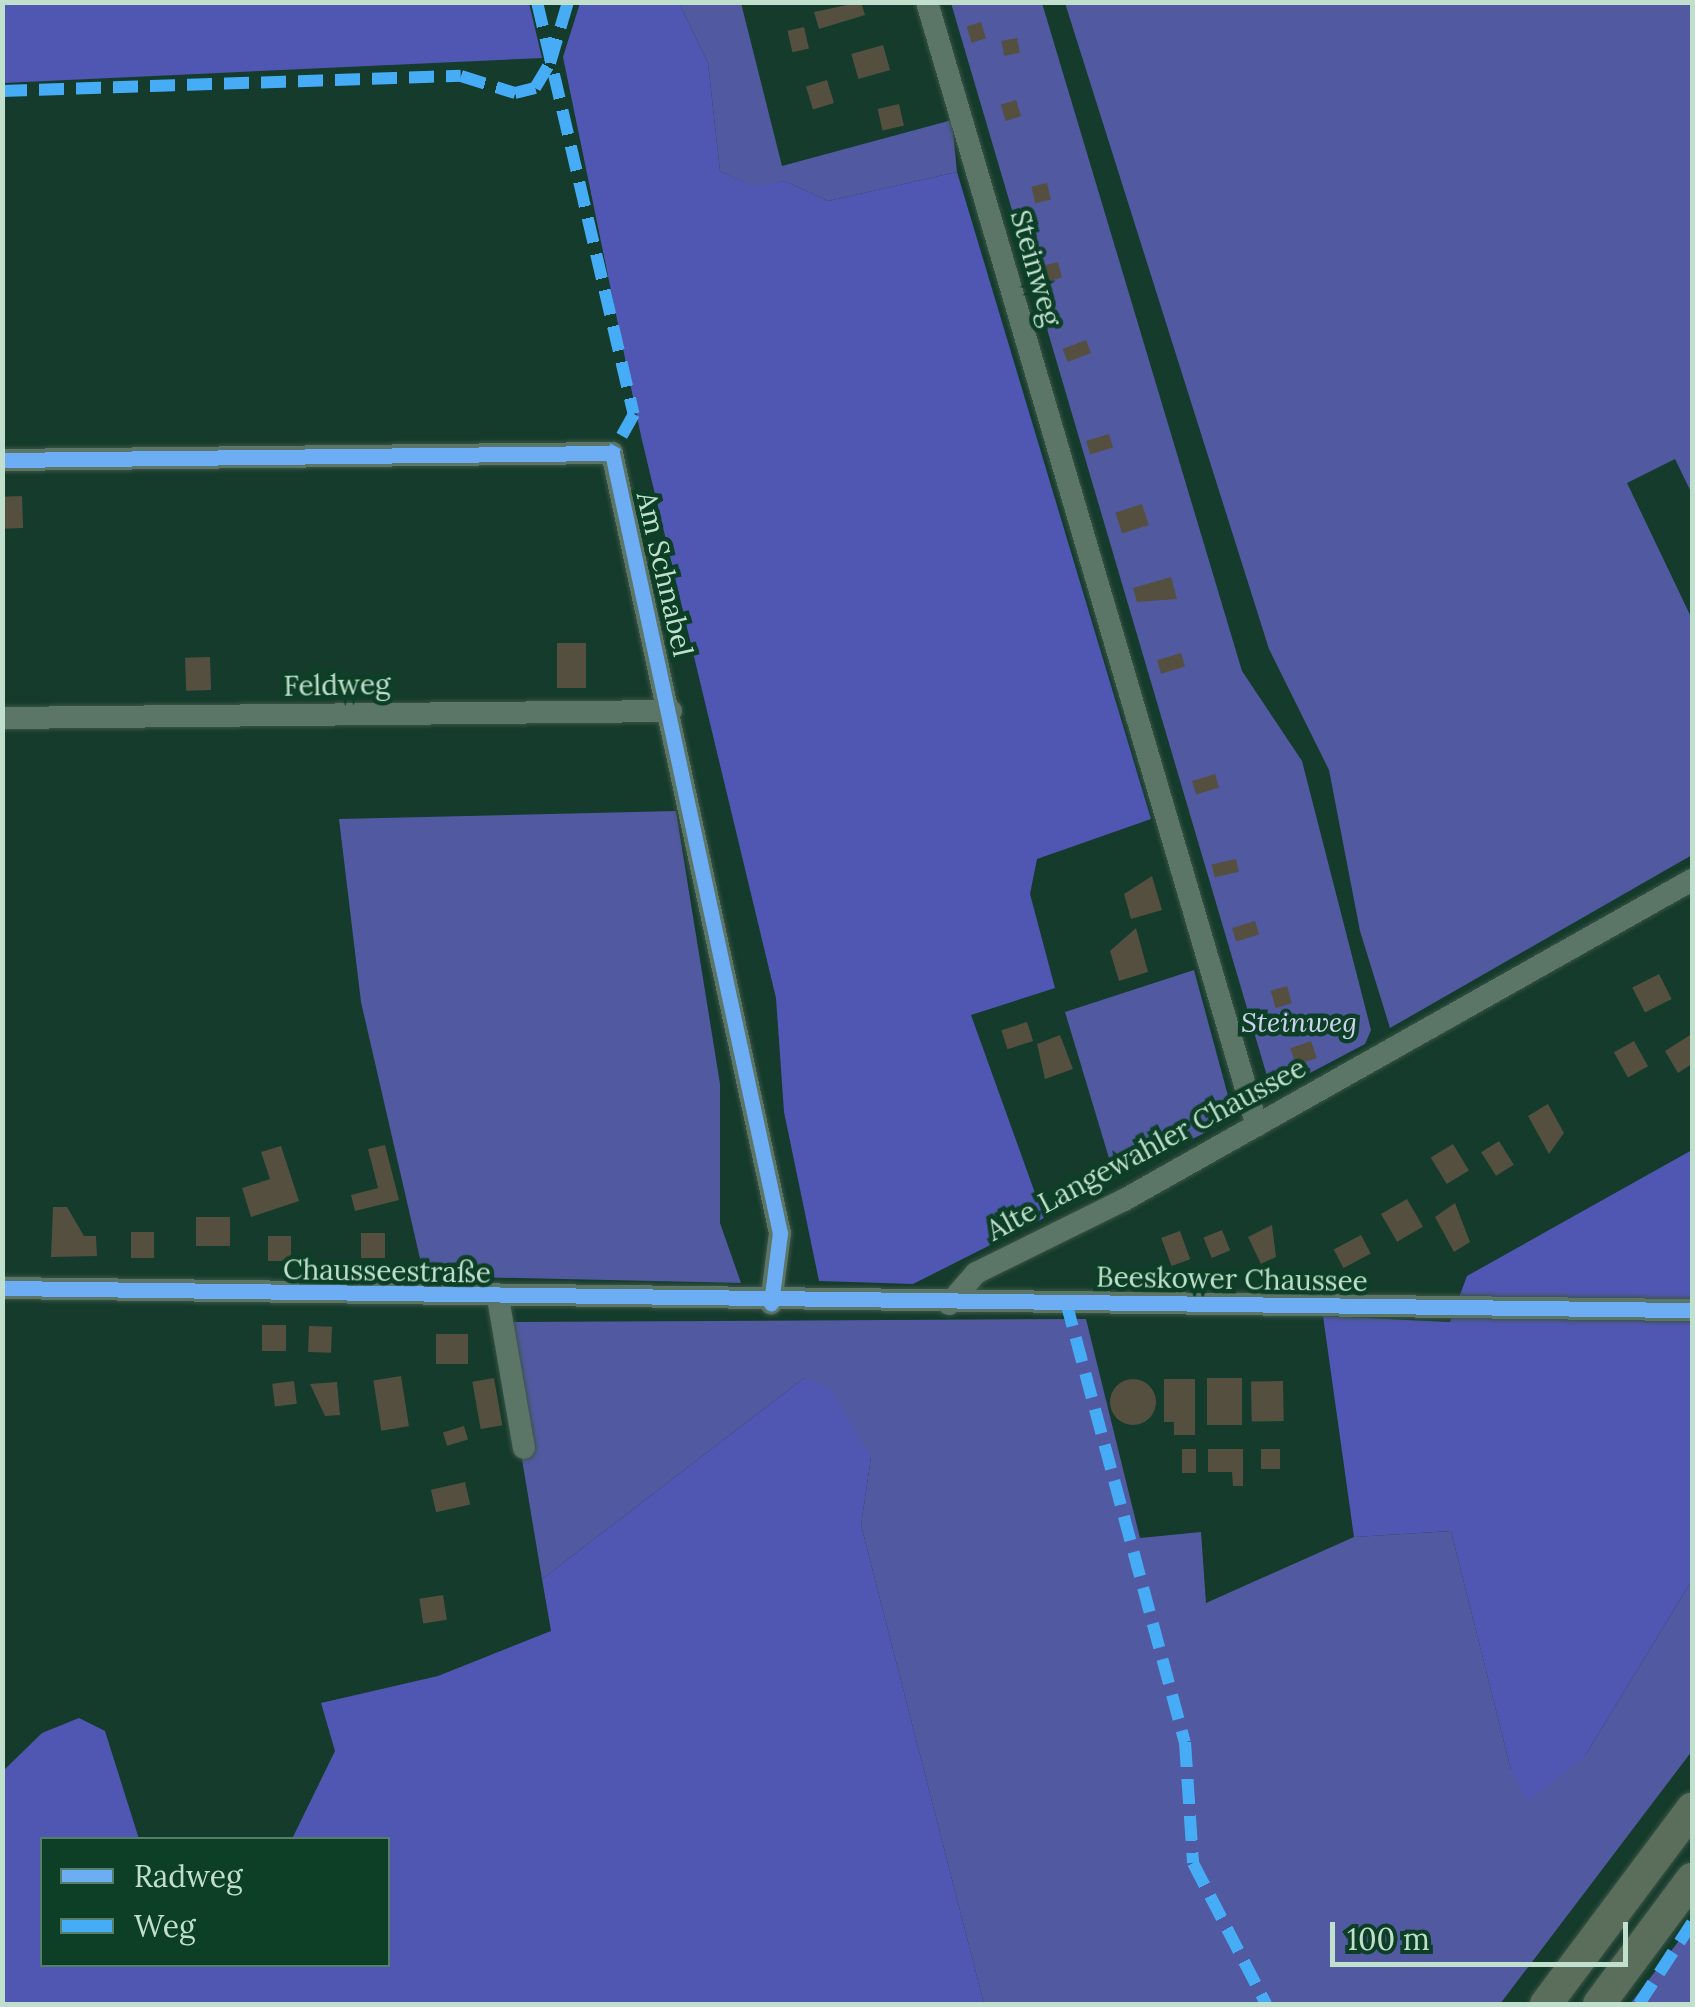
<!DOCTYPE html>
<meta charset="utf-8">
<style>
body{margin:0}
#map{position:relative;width:1695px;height:2007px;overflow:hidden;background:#143b2b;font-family:Lora,serif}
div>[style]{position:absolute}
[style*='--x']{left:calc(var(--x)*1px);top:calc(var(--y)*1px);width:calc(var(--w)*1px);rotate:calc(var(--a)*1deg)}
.green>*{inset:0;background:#515aa0}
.forest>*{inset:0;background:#5057b3}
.building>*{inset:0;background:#554f3f;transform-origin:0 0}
.round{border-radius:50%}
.roads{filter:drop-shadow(0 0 2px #3b5448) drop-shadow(0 0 2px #3b5448)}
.minor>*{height:22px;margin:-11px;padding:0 11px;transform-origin:11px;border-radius:11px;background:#5b7567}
.highway>*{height:32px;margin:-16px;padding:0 16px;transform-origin:16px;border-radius:16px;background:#5b6e5b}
.quiet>*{height:12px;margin-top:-6px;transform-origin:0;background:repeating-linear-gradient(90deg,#46acf6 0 25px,transparent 0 37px)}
.cycleway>*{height:15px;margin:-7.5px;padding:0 7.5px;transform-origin:7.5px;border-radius:7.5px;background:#6dadf4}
span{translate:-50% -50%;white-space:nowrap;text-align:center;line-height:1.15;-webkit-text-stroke:9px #0d3f27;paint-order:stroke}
.street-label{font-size:28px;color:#c0dfcc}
.park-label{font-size:28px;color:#ced3ef;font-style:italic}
.frame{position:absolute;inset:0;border:5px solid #c0dfcc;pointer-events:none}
.legend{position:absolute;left:40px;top:1837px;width:350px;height:130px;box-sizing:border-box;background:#0d3f27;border:2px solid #557f69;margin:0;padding:12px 18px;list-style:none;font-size:30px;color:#c0dfcc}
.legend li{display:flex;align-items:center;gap:20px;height:50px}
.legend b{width:50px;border:2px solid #557f69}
.scale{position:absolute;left:1330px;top:1922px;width:298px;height:45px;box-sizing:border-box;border:5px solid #c0dfcc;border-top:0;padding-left:12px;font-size:30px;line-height:35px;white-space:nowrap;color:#c0dfcc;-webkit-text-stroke:8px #0d3f27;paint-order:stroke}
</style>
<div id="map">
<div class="green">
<i style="clip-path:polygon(679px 3px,741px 3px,782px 166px,952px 120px,957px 172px,828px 201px,785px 181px,755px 188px,720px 171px,708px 63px)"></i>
<i style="clip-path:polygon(951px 3px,1042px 3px,1242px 671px,1302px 761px,1371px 1030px,1365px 1044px,1272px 1093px)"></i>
<i style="clip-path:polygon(1065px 3px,1692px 3px,1692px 494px,1675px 459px,1627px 483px,1692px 619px,1692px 855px,1390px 1028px,1360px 931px,1329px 770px,1269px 649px)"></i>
<i style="clip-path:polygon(676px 811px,720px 1084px,720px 1223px,741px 1283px,424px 1276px,361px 1002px,339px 819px)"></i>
<i style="clip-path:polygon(1194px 970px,1234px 1118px,1115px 1178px,1065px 1012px)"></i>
<i style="clip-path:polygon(1086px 1319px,1140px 1538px,1201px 1532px,1206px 1603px,1354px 1537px,1451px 1531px,1511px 1770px,1585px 1756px,1692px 1580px,1692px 1751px,1500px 2004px,984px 2004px,861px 1525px,871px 1457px,804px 1378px,542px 1579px,499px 1322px)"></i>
<i style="clip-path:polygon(1692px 1923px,1692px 2004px,1630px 2004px,1678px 1942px)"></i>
</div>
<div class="forest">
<i style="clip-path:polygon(2px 3px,529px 3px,542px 58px,3px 83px)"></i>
<i style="clip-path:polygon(580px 3px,679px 3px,708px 63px,720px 171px,754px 187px,785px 181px,828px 201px,957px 172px,1151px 819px,1037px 859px,1030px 894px,1055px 988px,971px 1015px,1044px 1218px,913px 1284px,819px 1281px,784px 1112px,776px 998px,641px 436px,563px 57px)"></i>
<i style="clip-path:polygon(1692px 1150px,1692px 1580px,1585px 1756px,1527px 1802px,1511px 1770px,1451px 1531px,1354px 1537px,1323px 1316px,1450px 1322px,1467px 1276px)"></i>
<i style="clip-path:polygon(804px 1378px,830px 1388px,871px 1457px,861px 1525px,984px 2004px,3px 2004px,3px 1771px,42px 1733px,79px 1718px,105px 1731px,139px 1839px,42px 1840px,42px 1964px,388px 1964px,388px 1840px,292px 1839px,335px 1751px,321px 1703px,438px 1676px,551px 1631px,542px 1579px)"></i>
</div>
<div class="building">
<i style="clip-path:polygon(861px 2px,865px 15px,819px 29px,814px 12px)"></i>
<i style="left:981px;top:22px;width:17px;height:15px;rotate:73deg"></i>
<i style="left:804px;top:27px;width:22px;height:17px;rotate:77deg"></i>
<i style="left:1017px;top:38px;width:15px;height:16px;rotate:79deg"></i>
<i style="left:883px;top:45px;width:26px;height:33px;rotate:74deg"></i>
<i style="left:827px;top:80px;width:24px;height:22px;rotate:73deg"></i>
<i style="left:1016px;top:100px;width:17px;height:16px;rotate:73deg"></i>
<i style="left:899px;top:104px;width:22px;height:22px;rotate:77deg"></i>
<i style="left:1047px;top:183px;width:17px;height:16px;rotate:77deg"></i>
<i style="left:1058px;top:262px;width:16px;height:16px;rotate:76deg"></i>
<i style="left:1086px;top:340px;width:14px;height:25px;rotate:69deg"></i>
<i style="left:1109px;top:434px;width:14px;height:24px;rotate:73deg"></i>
<i style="left:22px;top:496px;width:32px;height:20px;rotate:88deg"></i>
<i style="left:1142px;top:504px;width:22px;height:28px;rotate:72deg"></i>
<i style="clip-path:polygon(1171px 577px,1177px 599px,1137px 602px,1133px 588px)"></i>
<i style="left:557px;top:643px;width:29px;height:45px"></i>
<i style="left:1181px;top:653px;width:14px;height:25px;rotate:73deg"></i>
<i style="left:210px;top:657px;width:33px;height:25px;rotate:88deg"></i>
<i style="left:1215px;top:774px;width:14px;height:24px;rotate:73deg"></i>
<i style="left:1236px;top:859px;width:13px;height:25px;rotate:77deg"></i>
<i style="clip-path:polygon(1152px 876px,1162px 910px,1131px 919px,1124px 894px)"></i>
<i style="left:1255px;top:921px;width:14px;height:24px;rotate:73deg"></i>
<i style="clip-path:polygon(1136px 928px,1148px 972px,1119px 981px,1110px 951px)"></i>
<i style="left:1659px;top:974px;width:28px;height:30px;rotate:63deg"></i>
<i style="left:1287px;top:986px;width:18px;height:17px;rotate:74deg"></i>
<i style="left:1027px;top:1022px;width:20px;height:27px;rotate:72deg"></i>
<i style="clip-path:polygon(1060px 1035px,1073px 1069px,1045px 1079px,1037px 1044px)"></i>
<i style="clip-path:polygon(1690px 1035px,1692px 1064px,1678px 1073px,1665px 1051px)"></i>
<i style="left:1311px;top:1041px;width:18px;height:22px;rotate:71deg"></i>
<i style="left:1634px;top:1041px;width:29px;height:23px;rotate:61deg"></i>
<i style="clip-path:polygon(1548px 1104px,1564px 1133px,1549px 1154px,1528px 1116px)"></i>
<i style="left:1499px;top:1141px;width:28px;height:21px;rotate:58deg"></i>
<i style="left:1453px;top:1144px;width:31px;height:26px;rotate:59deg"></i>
<i style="clip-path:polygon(385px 1145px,399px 1200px,355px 1211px,351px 1195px,378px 1188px,368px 1149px)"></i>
<i style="clip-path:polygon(281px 1146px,299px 1201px,251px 1217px,242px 1188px,270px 1179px,261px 1152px)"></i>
<i style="left:1407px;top:1199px;width:32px;height:30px;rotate:60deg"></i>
<i style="clip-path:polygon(1455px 1203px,1470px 1242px,1454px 1252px,1435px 1217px)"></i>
<i style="clip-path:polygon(53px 1207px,67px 1207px,84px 1236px,96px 1236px,97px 1256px,51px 1257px)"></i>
<i style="left:196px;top:1217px;width:34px;height:29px"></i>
<i style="clip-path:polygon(1272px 1225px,1276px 1257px,1261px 1264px,1248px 1237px)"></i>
<i style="left:1222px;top:1230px;width:22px;height:20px;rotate:68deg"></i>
<i style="left:1180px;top:1231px;width:30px;height:20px;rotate:70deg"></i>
<i style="left:154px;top:1232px;width:26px;height:23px;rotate:90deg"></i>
<i style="left:361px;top:1233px;width:24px;height:25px"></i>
<i style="left:1361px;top:1235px;width:21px;height:31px;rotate:62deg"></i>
<i style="left:268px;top:1236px;width:23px;height:25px"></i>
<i style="left:262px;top:1325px;width:24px;height:26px"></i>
<i style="left:309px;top:1326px;width:23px;height:26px;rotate:2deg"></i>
<i style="left:436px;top:1334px;width:32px;height:30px"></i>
<i style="left:401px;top:1376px;width:51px;height:28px;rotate:81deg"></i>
<i style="left:494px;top:1378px;width:48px;height:22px;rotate:80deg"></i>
<i style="left:1242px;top:1378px;width:47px;height:35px;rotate:90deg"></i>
<i style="clip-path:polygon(1164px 1379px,1195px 1379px,1195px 1435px,1174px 1435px,1174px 1422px,1164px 1422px)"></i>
<i class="round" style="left:1110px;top:1379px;width:46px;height:46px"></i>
<i style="left:294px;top:1381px;width:23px;height:22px;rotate:83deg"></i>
<i style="left:1283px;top:1381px;width:40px;height:32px;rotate:89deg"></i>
<i style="clip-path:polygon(337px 1382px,340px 1415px,325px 1416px,310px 1384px)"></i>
<i style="left:464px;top:1426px;width:14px;height:22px;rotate:73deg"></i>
<i style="left:1182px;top:1449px;width:14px;height:24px"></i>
<i style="clip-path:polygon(1208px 1449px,1243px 1449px,1243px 1486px,1233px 1486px,1232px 1472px,1208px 1472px)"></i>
<i style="left:1261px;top:1449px;width:19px;height:20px"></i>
<i style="left:465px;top:1482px;width:23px;height:35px;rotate:77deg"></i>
<i style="left:443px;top:1595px;width:25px;height:24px;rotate:81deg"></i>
</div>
<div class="roads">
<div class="minor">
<i style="--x:927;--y:2;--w:1171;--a:73.64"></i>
<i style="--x:2;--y:460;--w:610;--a:-0.66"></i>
<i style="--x:612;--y:453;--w:798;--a:77.85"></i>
<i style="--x:780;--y:1233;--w:71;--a:97.3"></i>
<i style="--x:2;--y:718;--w:669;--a:-0.6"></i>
<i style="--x:2;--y:1288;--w:1690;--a:0.75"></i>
<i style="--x:498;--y:1298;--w:152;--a:80.2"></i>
<i style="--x:949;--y:1304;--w:41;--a:-48.9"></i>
<i style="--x:976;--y:1273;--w:165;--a:-26.3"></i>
<i style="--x:1124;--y:1200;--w:652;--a:-29.4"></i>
</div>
<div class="highway">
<i style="--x:1546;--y:2004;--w:244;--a:-53.2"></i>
<i style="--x:1599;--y:2004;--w:156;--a:-53.4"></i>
</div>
</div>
<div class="quiet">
<i style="--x:537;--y:2;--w:423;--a:76.8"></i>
<i style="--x:634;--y:414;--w:45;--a:119.4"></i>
<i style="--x:2;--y:91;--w:459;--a:-1.9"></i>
<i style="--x:461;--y:76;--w:57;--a:17.5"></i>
<i style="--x:515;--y:93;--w:21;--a:-14"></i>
<i style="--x:535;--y:88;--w:29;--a:-59"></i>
<i style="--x:550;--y:63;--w:64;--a:-73.6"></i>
<i style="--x:1066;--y:1302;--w:456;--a:74.9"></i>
<i style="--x:1185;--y:1742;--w:121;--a:86.2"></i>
<i style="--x:1193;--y:1863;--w:159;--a:62.6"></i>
<i style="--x:1639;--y:2004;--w:97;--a:-56.8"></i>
</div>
<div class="cycleway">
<i style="--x:2;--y:460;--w:610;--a:-0.66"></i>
<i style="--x:612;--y:453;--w:798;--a:77.85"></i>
<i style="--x:780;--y:1233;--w:71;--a:97.3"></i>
<i style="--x:2;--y:1288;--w:1690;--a:0.75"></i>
</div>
<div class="street-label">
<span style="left:1036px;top:268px;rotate:74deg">Steinweg</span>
<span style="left:665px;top:574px;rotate:77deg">Am Schnabel</span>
<span style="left:337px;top:685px;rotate:-1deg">Feldweg</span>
<span style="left:1146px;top:1149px;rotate:-28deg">Alte Langewahler Chaussee</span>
<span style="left:387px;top:1271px;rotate:1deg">Chausseestraße</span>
<span style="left:1232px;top:1279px;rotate:1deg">Beeskower Chaussee</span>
</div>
<div class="park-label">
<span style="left:1299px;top:1022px">Steinweg</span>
</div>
<div class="frame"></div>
<ul class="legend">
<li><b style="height:12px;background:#6dadf4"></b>Radweg</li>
<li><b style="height:12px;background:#46acf6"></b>Weg</li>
</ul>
<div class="scale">100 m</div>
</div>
